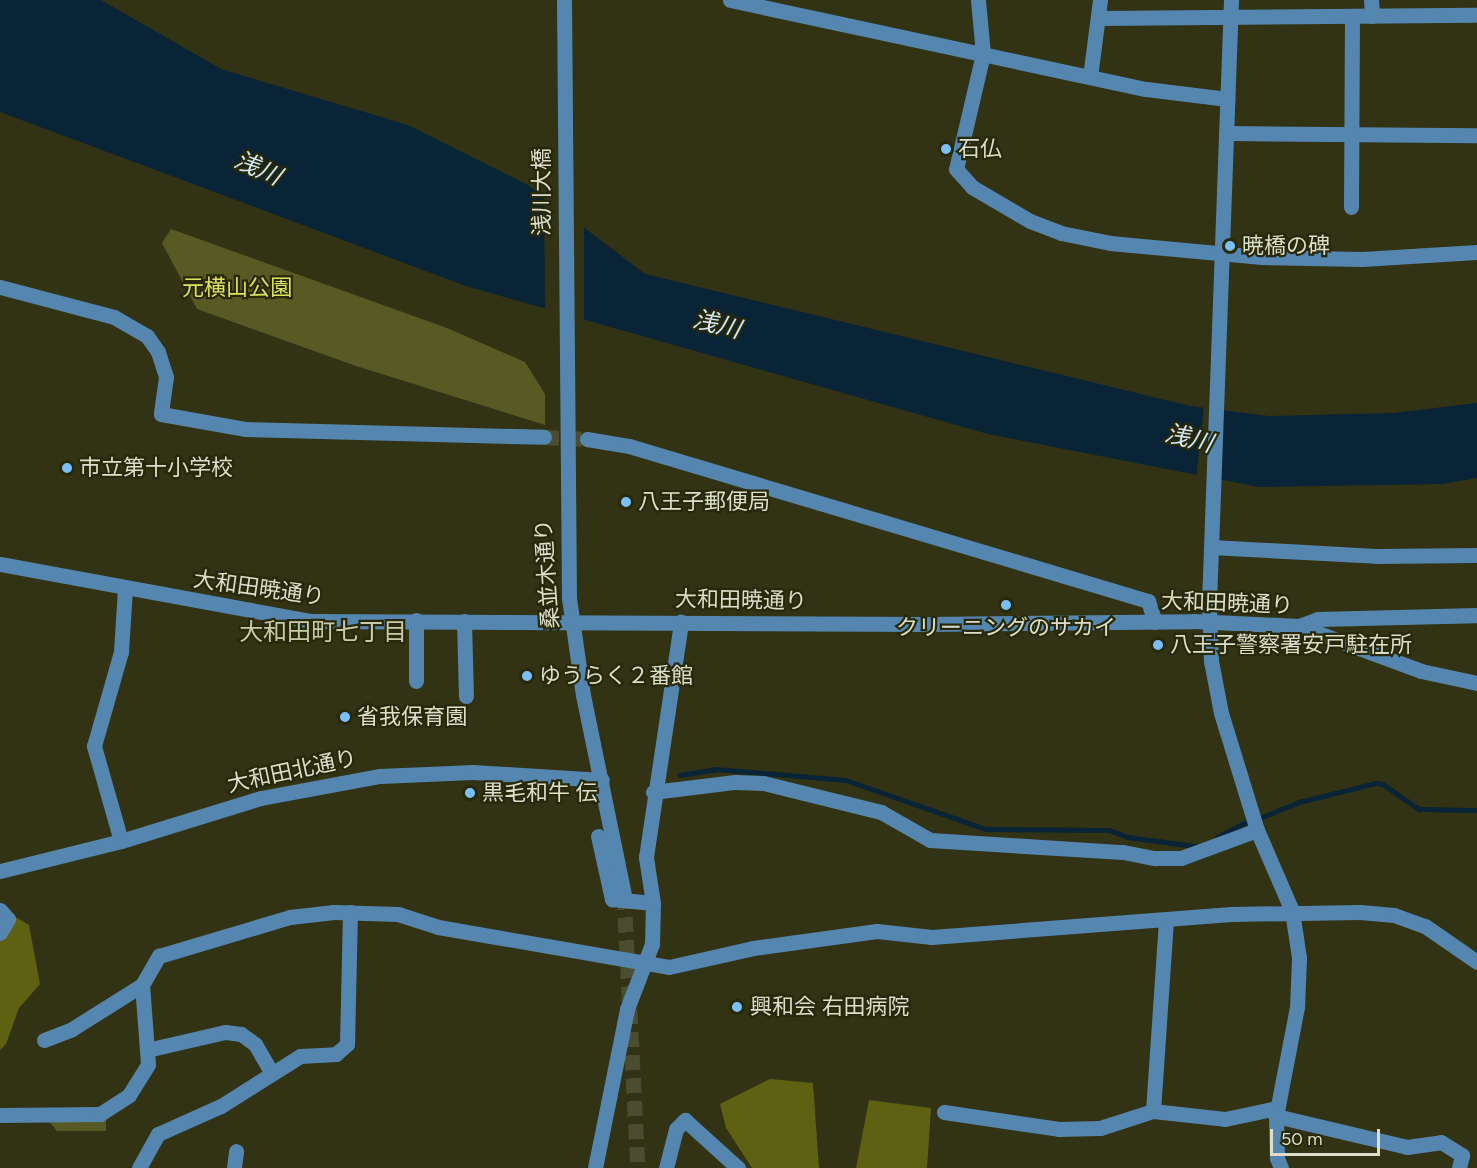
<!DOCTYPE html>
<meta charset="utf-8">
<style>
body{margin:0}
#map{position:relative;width:1477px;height:1168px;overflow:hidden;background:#313314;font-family:Figtree,"Noto Sans JP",sans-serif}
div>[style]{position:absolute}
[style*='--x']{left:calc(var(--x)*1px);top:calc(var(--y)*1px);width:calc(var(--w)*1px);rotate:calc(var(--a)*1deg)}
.green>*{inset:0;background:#575a22}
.forest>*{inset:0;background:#5e6111}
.water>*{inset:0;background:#092337}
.pier>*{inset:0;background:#313314;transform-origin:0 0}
.stream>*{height:4.5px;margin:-2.25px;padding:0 2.25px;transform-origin:2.25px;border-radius:2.25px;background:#092337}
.minor-tunnel>*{height:15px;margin-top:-7.5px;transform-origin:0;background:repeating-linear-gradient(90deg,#4b4d30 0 15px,transparent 0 23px)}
.minor>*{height:15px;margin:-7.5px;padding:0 7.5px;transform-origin:7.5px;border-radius:7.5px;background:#5586af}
.dots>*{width:16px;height:16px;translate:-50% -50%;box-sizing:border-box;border:3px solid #27290a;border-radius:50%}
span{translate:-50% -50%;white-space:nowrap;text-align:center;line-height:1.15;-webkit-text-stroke:4.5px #27290a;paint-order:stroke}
.poi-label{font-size:22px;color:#dcdecc}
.left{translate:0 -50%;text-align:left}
.street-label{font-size:22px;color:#dcdecc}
.park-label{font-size:22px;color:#dbe261}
.water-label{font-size:24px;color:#d4e7f7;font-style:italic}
.neighbourhood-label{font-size:24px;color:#c8cba8}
.scale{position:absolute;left:1270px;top:1129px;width:110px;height:27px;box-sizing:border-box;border:3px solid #dcdecc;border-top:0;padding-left:8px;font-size:18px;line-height:21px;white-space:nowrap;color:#dcdecc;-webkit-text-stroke:4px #27290a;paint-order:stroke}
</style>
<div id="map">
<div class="green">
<i style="clip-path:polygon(171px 229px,447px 328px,525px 362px,545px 394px,545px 425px,356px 366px,197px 309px,162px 243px)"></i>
<i style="clip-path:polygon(106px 1110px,106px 1131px,57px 1131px,42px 1113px)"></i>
</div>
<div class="forest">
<i style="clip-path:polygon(0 908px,29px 925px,40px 984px,19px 1008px,6px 1044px,0 1050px)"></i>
<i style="clip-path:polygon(770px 1079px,813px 1083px,819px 1168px,752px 1168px,726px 1128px,720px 1104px)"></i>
<i style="clip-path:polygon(869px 1100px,931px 1108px,927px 1168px,856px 1168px)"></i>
</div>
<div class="water">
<i style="clip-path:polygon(0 0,101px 0,221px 69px,408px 125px,528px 185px,645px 274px,1190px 406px,1269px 416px,1393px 413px,1477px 403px,1477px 478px,1442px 484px,1259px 487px,988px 434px,466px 286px,0 112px)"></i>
</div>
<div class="pier">
<i style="clip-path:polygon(544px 194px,584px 224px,584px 323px,545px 311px)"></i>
<i style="left:1204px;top:405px;width:19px;height:74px;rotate:6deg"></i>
</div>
<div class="stream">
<i style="--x:680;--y:775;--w:36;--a:-9"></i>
<i style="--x:716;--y:769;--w:130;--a:4.8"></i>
<i style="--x:846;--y:780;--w:148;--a:19.3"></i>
<i style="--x:986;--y:829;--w:123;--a:0.5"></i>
<i style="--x:1109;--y:830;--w:20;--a:20"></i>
<i style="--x:1128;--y:837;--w:68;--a:7.7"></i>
<i style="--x:1262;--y:817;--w:40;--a:-22"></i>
<i style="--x:1299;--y:802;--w:79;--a:-13.9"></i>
<i style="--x:1376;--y:783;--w:7;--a:8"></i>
<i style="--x:1383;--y:784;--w:44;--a:34.8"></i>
<i style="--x:1419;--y:809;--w:58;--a:1"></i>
<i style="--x:1217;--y:837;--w:33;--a:-27"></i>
</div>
<div class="minor-tunnel">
<i style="--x:544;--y:437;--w:43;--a:2.7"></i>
<i style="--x:624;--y:894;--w:274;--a:87.1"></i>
</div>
<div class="minor">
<i style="--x:564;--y:0;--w:598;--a:89.52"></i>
<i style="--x:569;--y:598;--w:98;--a:81.8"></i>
<i style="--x:583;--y:695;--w:203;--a:78.4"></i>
<i style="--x:730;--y:0;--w:425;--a:12.1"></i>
<i style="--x:1146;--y:89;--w:82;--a:7"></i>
<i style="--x:978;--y:0;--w:54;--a:84.7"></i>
<i style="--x:983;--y:54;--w:118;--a:103.2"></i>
<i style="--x:956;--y:169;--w:24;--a:48"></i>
<i style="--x:972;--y:187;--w:67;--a:30.4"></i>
<i style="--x:1030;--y:221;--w:33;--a:21"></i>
<i style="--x:1061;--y:233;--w:50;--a:11.5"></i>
<i style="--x:1110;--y:243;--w:153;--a:5.3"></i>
<i style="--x:1262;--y:257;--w:100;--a:1.1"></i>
<i style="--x:1362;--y:259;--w:115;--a:-3.5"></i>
<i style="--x:1231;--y:0;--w:604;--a:92.09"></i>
<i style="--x:1209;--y:604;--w:57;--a:88"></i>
<i style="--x:1211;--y:661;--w:53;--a:79.1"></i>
<i style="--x:1221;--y:713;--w:122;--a:72.9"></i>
<i style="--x:1257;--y:830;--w:88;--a:66.6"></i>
<i style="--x:1292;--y:911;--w:48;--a:81.5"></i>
<i style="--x:1299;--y:958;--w:49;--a:92.3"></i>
<i style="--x:1297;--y:1007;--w:111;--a:100.9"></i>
<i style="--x:1276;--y:1116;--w:42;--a:88.6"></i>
<i style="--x:1277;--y:1158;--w:11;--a:68"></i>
<i style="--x:1371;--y:0;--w:16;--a:86"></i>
<i style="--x:1099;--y:18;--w:378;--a:-0.5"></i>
<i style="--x:1090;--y:77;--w:78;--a:-82.6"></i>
<i style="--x:1226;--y:133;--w:251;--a:0.5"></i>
<i style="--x:1351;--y:207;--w:191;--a:-89.7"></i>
<i style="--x:0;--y:287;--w:118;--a:14.7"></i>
<i style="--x:114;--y:317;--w:38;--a:30"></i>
<i style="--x:147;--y:336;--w:19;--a:55"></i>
<i style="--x:158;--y:352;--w:26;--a:72"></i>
<i style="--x:166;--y:377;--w:37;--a:98"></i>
<i style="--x:161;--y:414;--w:85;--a:10.1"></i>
<i style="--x:245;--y:429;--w:299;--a:1.5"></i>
<i style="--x:587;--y:439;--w:43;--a:9.5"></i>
<i style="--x:629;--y:446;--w:542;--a:16.63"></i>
<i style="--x:1148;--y:601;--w:22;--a:72"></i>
<i style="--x:1212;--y:547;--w:164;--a:3.1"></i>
<i style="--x:1376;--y:556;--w:101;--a:-0.6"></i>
<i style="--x:0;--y:564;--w:315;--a:10.4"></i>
<i style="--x:310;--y:621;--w:615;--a:0.28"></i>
<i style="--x:925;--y:624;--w:268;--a:-0.6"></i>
<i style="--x:1193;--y:621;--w:106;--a:2.7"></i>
<i style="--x:1299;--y:626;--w:130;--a:20.2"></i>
<i style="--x:1421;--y:671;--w:57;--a:12.1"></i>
<i style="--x:464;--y:621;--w:75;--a:88.5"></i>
<i style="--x:1299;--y:626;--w:20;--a:-20"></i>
<i style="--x:1318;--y:619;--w:159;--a:-1.4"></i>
<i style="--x:416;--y:681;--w:61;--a:-90"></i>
<i style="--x:653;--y:792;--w:83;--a:-7"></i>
<i style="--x:735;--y:782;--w:28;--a:2"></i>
<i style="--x:763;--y:783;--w:122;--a:13.8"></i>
<i style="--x:881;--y:812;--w:56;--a:29.7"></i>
<i style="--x:930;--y:840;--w:193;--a:3.6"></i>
<i style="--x:1123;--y:852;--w:33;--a:11"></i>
<i style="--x:1155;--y:858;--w:26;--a:0"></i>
<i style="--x:1181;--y:858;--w:81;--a:-20.2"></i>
<i style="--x:598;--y:836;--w:65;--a:77.5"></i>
<i style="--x:612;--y:899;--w:41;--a:5.6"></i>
<i style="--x:121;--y:841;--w:99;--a:-105.9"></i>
<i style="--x:94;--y:746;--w:98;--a:-74"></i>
<i style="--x:121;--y:652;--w:63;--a:-86.4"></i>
<i style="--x:0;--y:871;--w:125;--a:-13.9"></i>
<i style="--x:121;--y:841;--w:146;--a:-17.1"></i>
<i style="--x:261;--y:798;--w:121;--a:-10.5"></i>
<i style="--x:380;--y:776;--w:93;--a:-2.5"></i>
<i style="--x:473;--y:772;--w:129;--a:3.5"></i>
<i style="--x:0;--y:910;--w:12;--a:48"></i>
<i style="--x:8;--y:919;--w:16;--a:120"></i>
<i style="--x:44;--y:1040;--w:30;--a:-21"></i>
<i style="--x:72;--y:1029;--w:83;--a:-32.2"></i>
<i style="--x:147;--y:1050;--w:80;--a:-13"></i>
<i style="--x:225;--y:1032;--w:16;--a:7"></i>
<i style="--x:241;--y:1034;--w:17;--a:36"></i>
<i style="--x:255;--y:1044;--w:34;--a:60"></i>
<i style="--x:1153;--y:1111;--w:191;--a:-86.1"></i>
<i style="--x:944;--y:1112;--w:116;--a:8.4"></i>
<i style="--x:1059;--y:1129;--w:41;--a:-1.4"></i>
<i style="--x:1100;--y:1128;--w:56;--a:-17.8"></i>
<i style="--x:1153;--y:1111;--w:72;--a:6.3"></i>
<i style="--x:1225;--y:1119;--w:53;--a:-11.9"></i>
<i style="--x:0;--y:1115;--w:100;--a:-0.6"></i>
<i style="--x:100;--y:1114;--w:35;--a:-33"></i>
<i style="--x:129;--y:1095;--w:36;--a:-58"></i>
<i style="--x:148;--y:1064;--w:79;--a:-94.3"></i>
<i style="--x:142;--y:985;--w:34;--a:-60"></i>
<i style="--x:159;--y:956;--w:137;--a:-16.6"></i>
<i style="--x:290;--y:917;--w:44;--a:-6.5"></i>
<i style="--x:334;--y:912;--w:64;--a:1.8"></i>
<i style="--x:398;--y:914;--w:42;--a:18"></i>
<i style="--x:438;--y:927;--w:234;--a:9.8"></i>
<i style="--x:669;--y:967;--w:86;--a:-12.7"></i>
<i style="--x:753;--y:948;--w:125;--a:-7.8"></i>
<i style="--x:877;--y:931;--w:55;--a:6.2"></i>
<i style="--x:932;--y:937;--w:300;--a:-4.4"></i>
<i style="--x:1231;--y:914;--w:129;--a:-0.9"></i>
<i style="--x:1360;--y:912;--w:34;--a:5"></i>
<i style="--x:1394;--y:915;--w:33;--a:20"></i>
<i style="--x:1425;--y:926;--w:63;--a:34.7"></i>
<i style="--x:1276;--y:1116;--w:135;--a:13.3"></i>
<i style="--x:1407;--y:1147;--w:34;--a:-8"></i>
<i style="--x:1441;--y:1142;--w:25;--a:32"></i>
<i style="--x:1462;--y:1155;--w:13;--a:103"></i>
<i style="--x:139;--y:1168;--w:39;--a:-61"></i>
<i style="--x:158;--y:1134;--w:69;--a:-24"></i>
<i style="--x:221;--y:1106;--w:93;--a:-32.3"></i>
<i style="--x:300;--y:1056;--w:36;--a:-3"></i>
<i style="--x:336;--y:1054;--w:15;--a:-42"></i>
<i style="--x:347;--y:1044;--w:132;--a:-88.7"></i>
<i style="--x:234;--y:1168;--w:17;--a:-83"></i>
<i style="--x:595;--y:1168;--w:162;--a:-78.6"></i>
<i style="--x:627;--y:1009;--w:70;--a:-69"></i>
<i style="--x:652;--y:944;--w:41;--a:-88.6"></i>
<i style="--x:653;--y:903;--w:47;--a:-98.7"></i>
<i style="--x:646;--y:857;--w:238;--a:-81.5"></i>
<i style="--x:666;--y:1168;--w:40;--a:-75.6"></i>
<i style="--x:676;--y:1129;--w:13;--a:-45"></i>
<i style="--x:685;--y:1120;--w:72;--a:42.2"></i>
</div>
<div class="dots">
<i style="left:946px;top:149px;background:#7abff8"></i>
<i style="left:1230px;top:246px;background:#7abff8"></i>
<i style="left:67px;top:468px;background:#7abff8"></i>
<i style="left:626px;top:502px;background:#7abff8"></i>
<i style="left:1006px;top:605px;background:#7abff8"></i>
<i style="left:1158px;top:645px;background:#7abff8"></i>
<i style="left:527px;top:676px;background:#7abff8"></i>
<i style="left:345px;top:717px;background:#7abff8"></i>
<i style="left:470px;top:793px;background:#7abff8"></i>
<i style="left:737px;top:1007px;background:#7abff8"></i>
</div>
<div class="poi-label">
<span class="left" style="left:958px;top:149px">石仏</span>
<span class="left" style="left:1242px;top:246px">暁橋の碑</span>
<span class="left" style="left:79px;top:468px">市立第十小学校</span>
<span class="left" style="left:638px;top:502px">八王子郵便局</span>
<span style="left:1006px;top:628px">クリーニングのサカイ</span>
<span class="left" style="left:1170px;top:645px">八王子警察署安戸駐在所</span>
<span class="left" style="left:539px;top:676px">ゆうらく２番館</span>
<span class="left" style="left:357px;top:717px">省我保育園</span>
<span class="left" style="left:482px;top:793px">黒毛和牛 伝</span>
<span class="left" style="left:750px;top:1007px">興和会 右田病院</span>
</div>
<div class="street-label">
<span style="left:542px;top:192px;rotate:-90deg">浅川大橋</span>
<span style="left:547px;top:574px;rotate:-94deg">桑並木通り</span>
<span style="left:259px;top:588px;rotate:8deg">大和田暁通り</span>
<span style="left:741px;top:600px;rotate:1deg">大和田暁通り</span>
<span style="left:1227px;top:603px;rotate:2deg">大和田暁通り</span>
<span style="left:292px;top:771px;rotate:-12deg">大和田北通り</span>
</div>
<div class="park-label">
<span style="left:237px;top:288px">元横山公園</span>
</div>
<div class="water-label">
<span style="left:258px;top:168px;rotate:24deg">浅川</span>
<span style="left:717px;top:324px;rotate:14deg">浅川</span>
<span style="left:1189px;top:438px;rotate:14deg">浅川</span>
</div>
<div class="neighbourhood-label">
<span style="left:323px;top:632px">大和田町七丁目</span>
</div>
<div class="scale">50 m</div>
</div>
